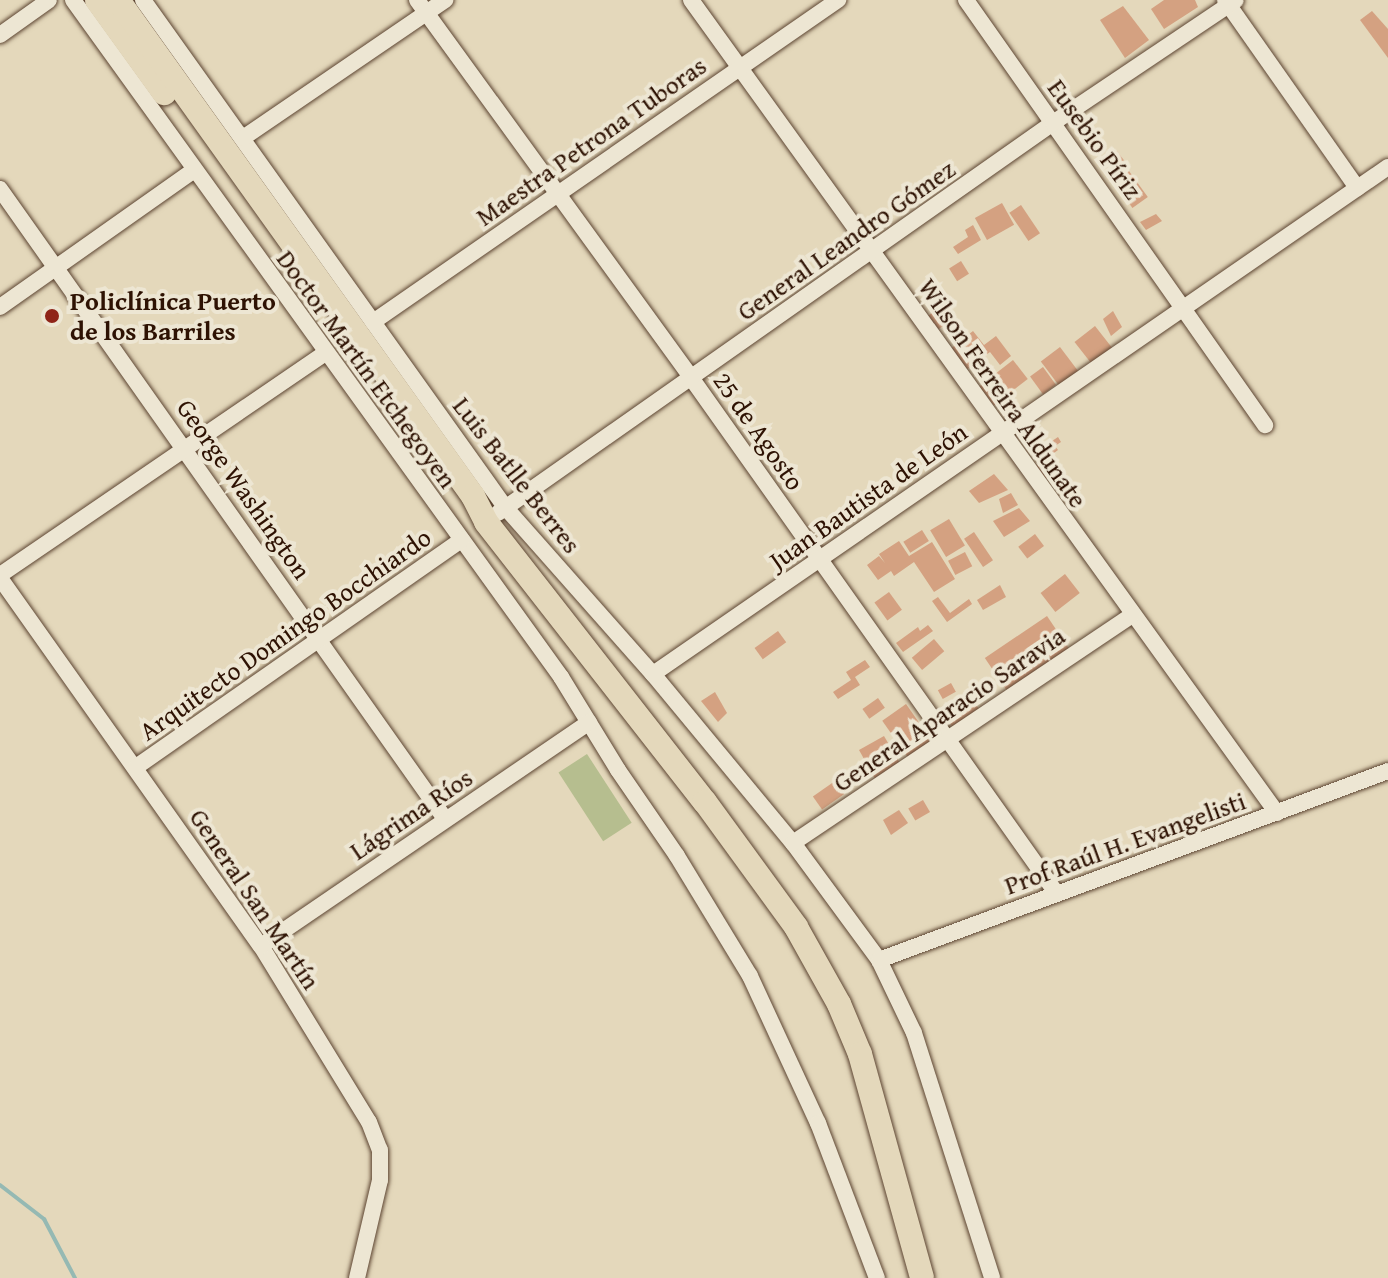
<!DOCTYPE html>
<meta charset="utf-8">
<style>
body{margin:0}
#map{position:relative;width:1388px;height:1278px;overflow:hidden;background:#e4d8bb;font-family:"Gentium Book Plus",serif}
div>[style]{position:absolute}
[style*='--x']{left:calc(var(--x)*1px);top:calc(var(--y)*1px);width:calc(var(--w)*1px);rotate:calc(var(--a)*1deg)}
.green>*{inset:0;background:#b6be8f;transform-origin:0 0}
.stream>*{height:4px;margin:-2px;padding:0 2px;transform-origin:2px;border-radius:2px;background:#95b9b3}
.building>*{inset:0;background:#d4a181;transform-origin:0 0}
.roads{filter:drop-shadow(0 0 2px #5c4431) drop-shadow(0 0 2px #5c4431)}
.minor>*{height:16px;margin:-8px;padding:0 8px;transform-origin:8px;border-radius:8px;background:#ede6d3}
.highway>*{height:24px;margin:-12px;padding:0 12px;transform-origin:12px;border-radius:12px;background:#e4d8bb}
.dots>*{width:22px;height:22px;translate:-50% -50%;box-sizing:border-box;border:4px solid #ede6d3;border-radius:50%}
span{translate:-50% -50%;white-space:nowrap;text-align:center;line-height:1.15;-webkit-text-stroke:8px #ede6d3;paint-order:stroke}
.street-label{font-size:26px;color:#2e1203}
.poi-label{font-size:26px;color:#2e1203;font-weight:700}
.left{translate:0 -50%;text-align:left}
</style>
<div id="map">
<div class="green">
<i style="left:587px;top:754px;width:82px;height:34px;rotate:57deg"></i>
</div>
<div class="stream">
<i style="--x:0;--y:1185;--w:56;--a:37.7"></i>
<i style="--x:44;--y:1219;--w:67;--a:62.3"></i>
</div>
<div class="building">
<i style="clip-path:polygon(1164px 0,1195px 0,1198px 7px,1164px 29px,1151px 9px)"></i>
<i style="clip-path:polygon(1123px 6px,1149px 40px,1125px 58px,1100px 20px)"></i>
<i style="clip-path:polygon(1372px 11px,1388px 29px,1388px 58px,1360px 20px)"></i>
<i style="left:1117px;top:151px;width:15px;height:21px;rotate:53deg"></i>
<i style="left:1129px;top:171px;width:32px;height:19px;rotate:54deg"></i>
<i style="left:1002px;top:203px;width:25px;height:31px;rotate:61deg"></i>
<i style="left:1021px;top:205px;width:34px;height:14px;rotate:56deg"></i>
<i style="clip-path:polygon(1156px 214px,1162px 221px,1146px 230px,1140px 222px)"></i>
<i style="clip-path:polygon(973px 225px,981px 240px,958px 254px,953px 247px,968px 237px,965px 230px)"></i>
<i style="left:961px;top:261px;width:15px;height:14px;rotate:58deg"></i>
<i style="left:943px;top:305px;width:17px;height:21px;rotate:54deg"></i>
<i style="clip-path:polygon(1113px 311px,1122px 327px,1111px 336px,1103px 319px)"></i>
<i style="left:1095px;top:326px;width:29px;height:26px;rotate:52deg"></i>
<i style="clip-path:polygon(973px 331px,984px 345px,996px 336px,1011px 356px,1000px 365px,990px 352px,965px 371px,949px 350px)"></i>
<i style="left:1060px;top:347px;width:31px;height:24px;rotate:53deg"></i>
<i style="left:1013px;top:360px;width:24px;height:43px;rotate:52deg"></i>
<i style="left:1043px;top:367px;width:22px;height:16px;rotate:54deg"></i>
<i style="clip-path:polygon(1058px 437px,1061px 442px,1055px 446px,1058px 450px,1046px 459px,1043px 456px,1047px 453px,1043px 447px)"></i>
<i style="left:1046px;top:459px;width:16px;height:14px;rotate:55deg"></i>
<i style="clip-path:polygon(994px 474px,1008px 490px,979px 503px,969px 491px)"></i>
<i style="clip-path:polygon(1011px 493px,1018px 505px,1003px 513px,999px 499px)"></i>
<i style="clip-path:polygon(1019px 508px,1030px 521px,1004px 537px,993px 521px)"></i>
<i style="left:949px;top:519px;width:31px;height:22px;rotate:59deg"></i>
<i style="left:922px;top:530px;width:13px;height:22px;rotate:58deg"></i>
<i style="left:974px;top:532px;width:34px;height:12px;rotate:56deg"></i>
<i style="left:1035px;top:534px;width:15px;height:21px;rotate:53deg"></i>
<i style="clip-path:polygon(899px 541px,909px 556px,932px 542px,955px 579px,934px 592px,914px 562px,894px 576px,891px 571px,878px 580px,867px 565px,879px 556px,885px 563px,879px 554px)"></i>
<i style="left:965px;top:552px;width:16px;height:19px;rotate:63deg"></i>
<i style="left:1065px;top:574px;width:24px;height:31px;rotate:52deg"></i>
<i style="clip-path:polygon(1000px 585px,1006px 597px,983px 610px,977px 600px)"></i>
<i style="left:889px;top:592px;width:22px;height:18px;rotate:54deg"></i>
<i style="clip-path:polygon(938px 597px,950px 613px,969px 599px,972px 604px,947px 622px,932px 601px)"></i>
<i style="left:1047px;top:616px;width:41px;height:75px;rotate:56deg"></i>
<i style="clip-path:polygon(928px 625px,933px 631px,903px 652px,896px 643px,918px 627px,920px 631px)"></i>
<i style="left:778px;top:631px;width:14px;height:29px;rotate:54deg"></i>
<i style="left:934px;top:639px;width:16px;height:29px;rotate:50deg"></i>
<i style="clip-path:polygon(865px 660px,870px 667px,855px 677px,860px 685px,838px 699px,833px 692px,851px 680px,846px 672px)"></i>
<i style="left:951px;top:683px;width:10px;height:15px;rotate:61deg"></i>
<i style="clip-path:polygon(715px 692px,727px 713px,718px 722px,701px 701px)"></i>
<i style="left:878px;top:698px;width:12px;height:19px;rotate:55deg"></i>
<i style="left:974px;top:702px;width:9px;height:32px;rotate:54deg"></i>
<i style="left:906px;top:704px;width:50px;height:29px;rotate:55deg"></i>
<i style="clip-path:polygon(884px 736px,901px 765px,878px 784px,859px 750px)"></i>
<i style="left:835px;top:781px;width:16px;height:27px;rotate:55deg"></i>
<i style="left:923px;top:800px;width:14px;height:17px;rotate:60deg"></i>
<i style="clip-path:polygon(899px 810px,908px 823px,891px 835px,883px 820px)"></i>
</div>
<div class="roads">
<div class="minor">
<i style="--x:73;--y:0;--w:835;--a:54.21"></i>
<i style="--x:561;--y:677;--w:109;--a:58.5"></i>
<i style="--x:618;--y:770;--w:104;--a:55.5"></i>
<i style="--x:677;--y:856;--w:140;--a:58.7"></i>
<i style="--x:750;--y:976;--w:162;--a:65.2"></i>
<i style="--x:818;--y:1123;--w:166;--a:69.2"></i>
<i style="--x:143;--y:0;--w:623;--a:54.47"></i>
<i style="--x:505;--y:507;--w:223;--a:48.5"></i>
<i style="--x:653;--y:674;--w:219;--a:50.4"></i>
<i style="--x:793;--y:843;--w:145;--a:53.7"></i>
<i style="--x:879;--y:960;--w:81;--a:64.4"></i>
<i style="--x:914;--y:1033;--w:257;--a:72.3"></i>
<i style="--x:417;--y:0;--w:468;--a:54"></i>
<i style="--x:692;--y:379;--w:631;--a:54.67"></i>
<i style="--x:691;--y:0;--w:1002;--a:54.22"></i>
<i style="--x:966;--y:0;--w:520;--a:54.87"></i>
<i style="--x:1225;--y:0;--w:230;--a:54.9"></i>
<i style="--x:0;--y:35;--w:60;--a:-35.5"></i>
<i style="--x:243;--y:138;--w:245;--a:-34.3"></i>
<i style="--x:0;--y:189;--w:771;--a:54.76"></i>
<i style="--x:0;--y:307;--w:237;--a:-35.2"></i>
<i style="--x:373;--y:322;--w:566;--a:-34.7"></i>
<i style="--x:498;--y:513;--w:678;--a:-35.1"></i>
<i style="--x:1053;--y:123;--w:220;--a:-33.9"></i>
<i style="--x:0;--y:575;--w:394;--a:-34.3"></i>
<i style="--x:0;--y:578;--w:451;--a:54.7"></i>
<i style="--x:261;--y:946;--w:206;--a:58.5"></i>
<i style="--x:369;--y:1122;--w:30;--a:69"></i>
<i style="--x:380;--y:1150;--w:30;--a:90"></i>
<i style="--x:380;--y:1180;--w:101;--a:103.2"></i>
<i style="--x:653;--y:674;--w:893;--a:-34.6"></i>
<i style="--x:136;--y:767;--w:397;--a:-34.9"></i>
<i style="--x:793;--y:843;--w:409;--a:-33.9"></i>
<i style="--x:261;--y:946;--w:397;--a:-34.3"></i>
<i style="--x:879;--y:960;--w:543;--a:-20.37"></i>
</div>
<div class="highway">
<i style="--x:97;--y:0;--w:115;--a:54.2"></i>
<i style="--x:118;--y:0;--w:610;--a:54.41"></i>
<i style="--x:473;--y:496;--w:29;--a:63"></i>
<i style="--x:486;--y:522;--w:355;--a:52"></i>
<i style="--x:705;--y:802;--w:155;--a:53.9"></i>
<i style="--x:796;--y:927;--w:88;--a:60.8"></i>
<i style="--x:839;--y:1004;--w:54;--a:67.2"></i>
<i style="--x:860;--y:1054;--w:232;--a:74.5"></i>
</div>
</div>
<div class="dots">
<i style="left:52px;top:316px;background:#8f2418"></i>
</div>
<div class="street-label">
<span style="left:1095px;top:139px;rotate:54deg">Eusebio Píriz</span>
<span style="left:591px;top:141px;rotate:-35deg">Maestra Petrona Tuboras</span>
<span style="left:846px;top:240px;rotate:-35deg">General Leandro Gómez</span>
<span style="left:367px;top:369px;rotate:54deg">Doctor Martín Etchegoyen</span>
<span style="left:1003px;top:393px;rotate:55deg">Wilson Ferreira Aldunate</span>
<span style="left:759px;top:431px;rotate:55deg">25 de Agosto</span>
<span style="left:517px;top:475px;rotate:52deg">Luis Batlle Berres</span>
<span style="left:244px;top:489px;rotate:55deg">George Washington</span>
<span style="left:868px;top:496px;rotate:-35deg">Juan Bautista de León</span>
<span style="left:285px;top:634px;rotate:-35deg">Arquitecto Domingo Bocchiardo</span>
<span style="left:949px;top:709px;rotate:-34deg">General Aparacio Saravia</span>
<span style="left:411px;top:814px;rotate:-34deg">Lágrima Ríos</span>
<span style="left:1125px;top:843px;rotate:-20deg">Prof Raúl H. Evangelisti</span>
<span style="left:255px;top:899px;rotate:56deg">General San Martín</span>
</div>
<div class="poi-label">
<span class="left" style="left:70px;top:316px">Policlínica Puerto<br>de los Barriles</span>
</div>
</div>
